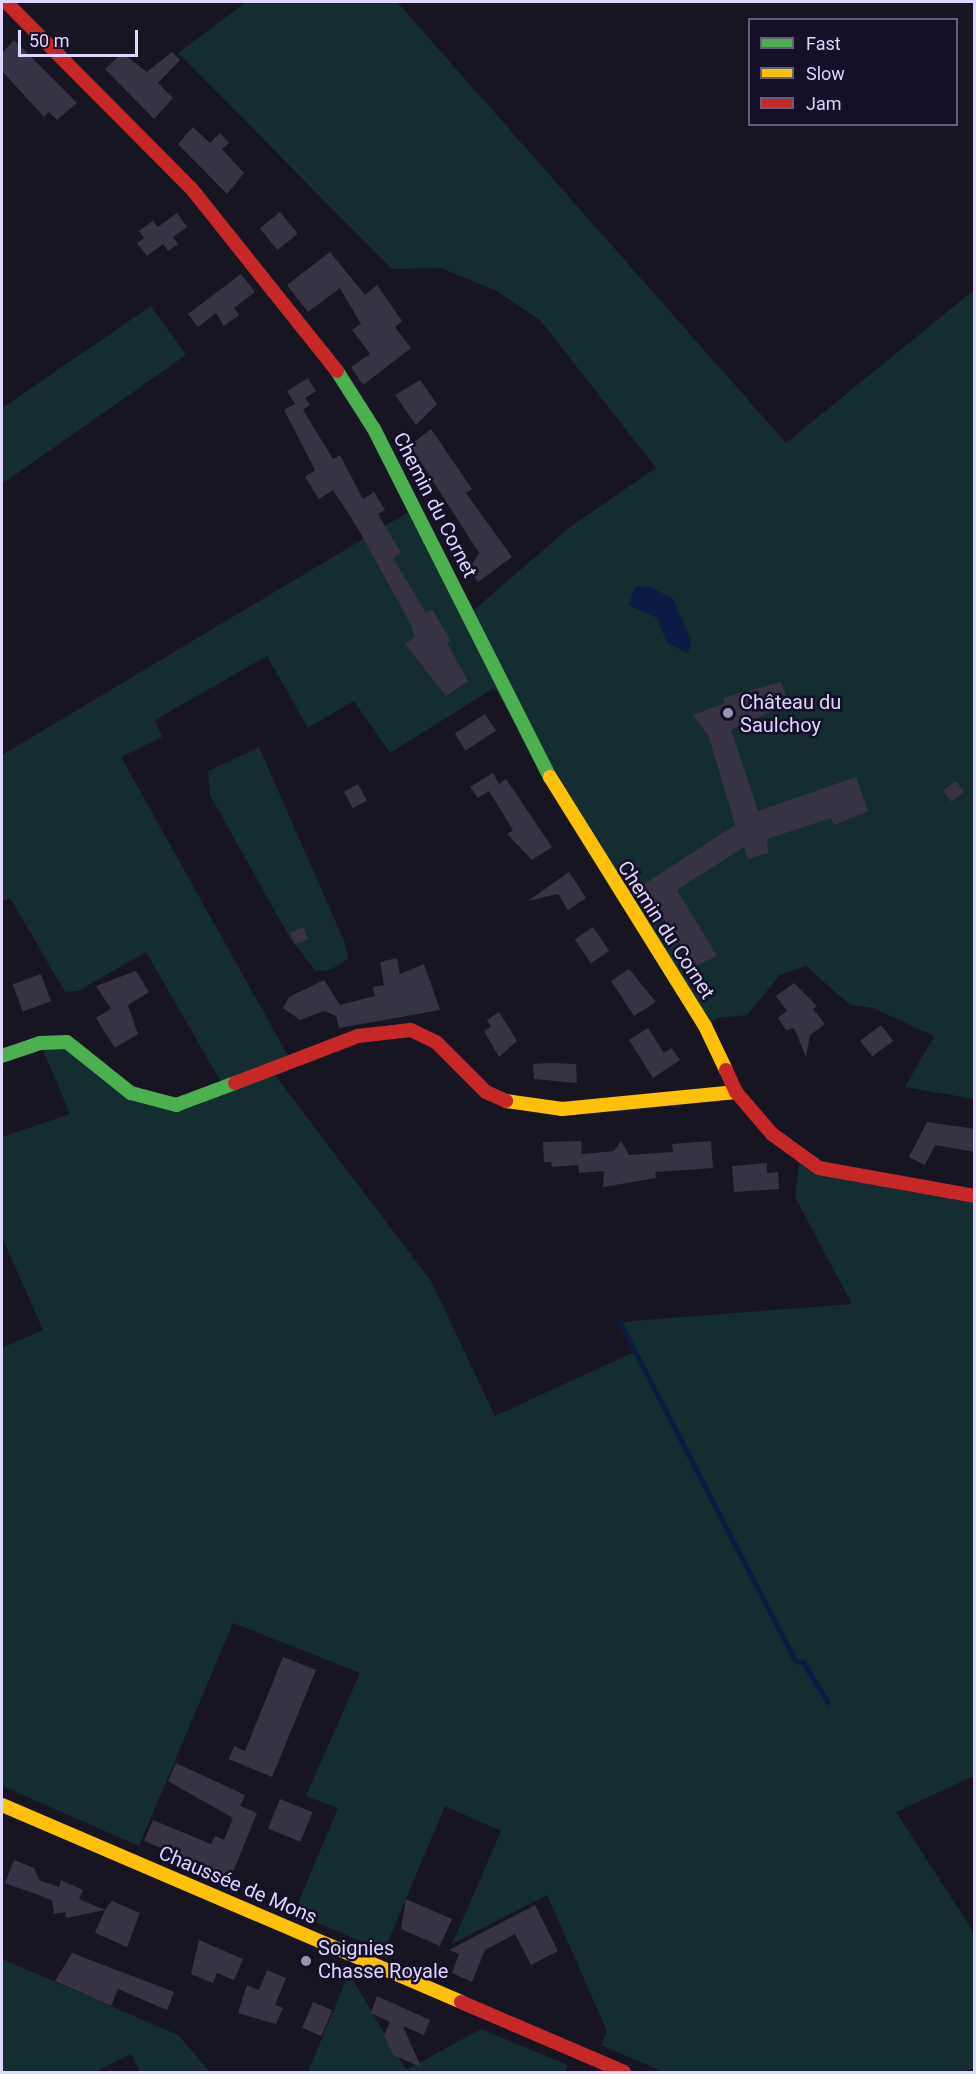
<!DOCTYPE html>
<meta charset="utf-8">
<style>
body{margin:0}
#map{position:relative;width:976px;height:2074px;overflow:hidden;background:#181522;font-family:Roboto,sans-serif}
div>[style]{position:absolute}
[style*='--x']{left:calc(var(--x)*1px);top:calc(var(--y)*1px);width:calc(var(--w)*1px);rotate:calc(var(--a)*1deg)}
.green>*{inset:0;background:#132d30}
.water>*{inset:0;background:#0a1b44}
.stream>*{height:4.5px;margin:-2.25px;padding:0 2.25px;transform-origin:2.25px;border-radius:2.25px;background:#0a1b44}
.building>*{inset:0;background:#373345;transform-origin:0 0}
.fast>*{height:14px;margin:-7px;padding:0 7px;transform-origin:7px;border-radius:7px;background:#4caf50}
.slow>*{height:14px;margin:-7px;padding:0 7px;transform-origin:7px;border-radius:7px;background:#ffc107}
.jam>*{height:14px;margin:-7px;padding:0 7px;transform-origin:7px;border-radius:7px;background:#c62828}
.dots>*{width:16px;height:16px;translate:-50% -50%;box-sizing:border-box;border:3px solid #150f28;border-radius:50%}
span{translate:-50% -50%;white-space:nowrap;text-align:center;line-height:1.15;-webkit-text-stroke:5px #150f28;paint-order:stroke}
.street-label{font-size:20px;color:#ded6ff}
.poi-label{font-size:20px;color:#ded6ff}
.left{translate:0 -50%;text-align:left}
.frame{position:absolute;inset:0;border:3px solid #ded6ff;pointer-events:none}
.legend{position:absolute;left:748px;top:18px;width:210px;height:108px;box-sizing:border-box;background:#150f28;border:2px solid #655f7e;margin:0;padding:8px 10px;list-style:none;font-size:18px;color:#ded6ff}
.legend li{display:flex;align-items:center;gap:12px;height:30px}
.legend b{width:30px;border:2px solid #655f7e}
.scale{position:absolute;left:18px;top:30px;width:120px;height:27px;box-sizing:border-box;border:3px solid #ded6ff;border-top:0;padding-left:8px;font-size:18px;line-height:21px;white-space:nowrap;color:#ded6ff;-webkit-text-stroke:4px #150f28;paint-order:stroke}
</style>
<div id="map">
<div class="green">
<i style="clip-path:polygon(246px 2px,397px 2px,786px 443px,974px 290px,974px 1099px,905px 1087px,934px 1036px,873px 1008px,850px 1005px,806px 966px,780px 975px,747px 1015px,718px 1018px,705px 1026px,494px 688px,390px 753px,354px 701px,308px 728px,267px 656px,155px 720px,162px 737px,121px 757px,291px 1061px,271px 1070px,431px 1281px,495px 1416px,634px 1352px,620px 1322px,852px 1304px,795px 1197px,800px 1158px,974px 1196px,974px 1776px,896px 1812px,974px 1933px,974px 2068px,964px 2072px,664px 2072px,601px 2045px,607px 2031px,547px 1895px,452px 1944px,501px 1831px,445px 1806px,384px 1951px,294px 1913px,338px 1808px,306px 1796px,360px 1673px,233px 1623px,139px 1846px,2px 1786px,2px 1348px,43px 1330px,2px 1237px,2px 1137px,70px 1114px,40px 1043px,55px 1040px,149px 1102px,225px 1089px,146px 952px,78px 991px,65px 992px,10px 898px,2px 901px,2px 755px,415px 508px,468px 615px,570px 527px,656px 468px,541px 321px,497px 291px,441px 268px,392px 269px,178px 53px)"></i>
<i style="clip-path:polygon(151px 306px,186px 355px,2px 484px,2px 408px)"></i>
<i style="clip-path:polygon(259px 747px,345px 943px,348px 959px,330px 970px,316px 971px,291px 940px,210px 795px,208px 771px)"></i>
<i style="clip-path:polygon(2px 1959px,178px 2035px,210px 2072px,140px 2072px,131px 2054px,95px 2072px,2px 2072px)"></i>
<i style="clip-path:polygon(349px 1973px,406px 2070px,481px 2029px,568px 2065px,565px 2072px,308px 2072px)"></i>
</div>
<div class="water">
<i style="clip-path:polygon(649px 586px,673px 599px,691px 640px,688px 653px,667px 643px,657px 618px,629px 605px,635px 587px)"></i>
</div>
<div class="stream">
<i style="--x:620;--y:1322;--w:382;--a:62.6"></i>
<i style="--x:796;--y:1661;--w:7;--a:8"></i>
<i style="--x:803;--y:1662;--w:47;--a:58"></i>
</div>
<div class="building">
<i style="clip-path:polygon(14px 40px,77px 103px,57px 120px,49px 112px,44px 117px,2px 71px,2px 53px)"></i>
<i style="clip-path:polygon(172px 52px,180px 60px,158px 83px,173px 98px,154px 119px,105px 69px,122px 53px,147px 72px)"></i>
<i style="clip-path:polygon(193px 127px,210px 143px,220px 133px,229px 143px,222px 149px,244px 173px,227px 194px,178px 144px)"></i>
<i style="left:280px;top:212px;width:28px;height:26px;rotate:51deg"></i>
<i style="clip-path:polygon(177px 213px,187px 227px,173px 237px,178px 244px,168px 251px,163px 244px,147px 256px,137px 243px,144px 238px,139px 231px,153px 221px,158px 227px)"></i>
<i style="clip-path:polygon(330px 252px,365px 295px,377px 285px,402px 321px,395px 327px,411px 348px,363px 385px,351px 367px,370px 354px,352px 330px,361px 324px,340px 288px,308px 312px,287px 285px)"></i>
<i style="clip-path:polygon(241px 274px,255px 292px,234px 308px,239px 315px,224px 326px,216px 313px,198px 327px,188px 314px)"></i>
<i style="clip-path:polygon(308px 378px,316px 391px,305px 398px,310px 405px,303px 410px,333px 459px,340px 455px,363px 499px,374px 492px,385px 510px,378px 514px,401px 553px,393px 558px,426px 613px,432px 609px,451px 641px,447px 643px,468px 681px,446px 696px,405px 644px,415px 637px,410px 623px,357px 527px,333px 490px,319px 499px,305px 477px,315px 470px,284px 410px,295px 404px,287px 391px)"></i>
<i style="clip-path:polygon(420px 380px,437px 404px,416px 425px,395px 395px)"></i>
<i style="clip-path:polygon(431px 429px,472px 489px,466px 493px,512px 557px,478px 582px,469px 569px,479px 553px,410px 445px)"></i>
<i style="clip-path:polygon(781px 682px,789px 703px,731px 730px,758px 811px,856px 777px,868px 811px,834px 825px,831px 818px,767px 839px,768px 853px,748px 859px,744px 847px,677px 890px,717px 956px,694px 967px,643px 885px,735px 825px,709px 737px,693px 715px,725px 703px,723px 698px)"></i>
<i style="left:485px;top:714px;width:20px;height:36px;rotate:57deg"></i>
<i style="clip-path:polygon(493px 773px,499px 784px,506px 779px,552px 847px,532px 860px,507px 834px,513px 830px,489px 791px,478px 798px,470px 787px)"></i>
<i style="left:956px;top:781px;width:14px;height:16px;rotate:54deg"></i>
<i style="left:358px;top:784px;width:19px;height:16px;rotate:62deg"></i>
<i style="clip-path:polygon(569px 872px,586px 898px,568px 910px,558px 894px,528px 901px)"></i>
<i style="left:303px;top:927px;width:13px;height:14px;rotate:67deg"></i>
<i style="left:593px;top:927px;width:29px;height:22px;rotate:56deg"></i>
<i style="clip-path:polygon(397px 958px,400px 974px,424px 964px,440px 1010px,339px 1028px,336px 1016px,324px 1011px,300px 1020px,283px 1008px,289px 997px,324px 980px,340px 1005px,375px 996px,373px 987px,384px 985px,380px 962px)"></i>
<i style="clip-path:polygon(629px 969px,656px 1002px,634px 1016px,611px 981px)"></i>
<i style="clip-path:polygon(136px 971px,149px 992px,128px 1005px,138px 1034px,115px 1048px,96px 1018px,111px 1009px,96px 986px)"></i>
<i style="left:41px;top:974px;width:29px;height:30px;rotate:70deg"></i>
<i style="clip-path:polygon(794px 983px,817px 1006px,813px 1009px,825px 1024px,810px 1035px,806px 1057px,794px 1028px,786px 1030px,778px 1018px,787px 1011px,776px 996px)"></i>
<i style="clip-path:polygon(499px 1012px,517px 1041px,499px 1057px,484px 1031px,491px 1027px,487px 1020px)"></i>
<i style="left:881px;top:1025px;width:20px;height:26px;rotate:53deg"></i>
<i style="clip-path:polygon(648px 1028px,664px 1053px,672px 1048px,680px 1060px,653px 1078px,629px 1040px)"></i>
<i style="clip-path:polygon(549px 1063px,576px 1064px,577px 1083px,534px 1079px,533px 1064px)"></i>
<i style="clip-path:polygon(927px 1122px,975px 1129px,975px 1152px,935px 1145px,925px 1165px,909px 1157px)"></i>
<i style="clip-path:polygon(581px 1141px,582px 1154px,614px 1151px,621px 1141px,629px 1155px,673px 1152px,672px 1144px,711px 1141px,713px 1168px,655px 1172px,656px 1178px,603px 1187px,604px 1171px,579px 1173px,578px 1165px,552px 1167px,551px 1162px,544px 1162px,543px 1142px)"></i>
<i style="clip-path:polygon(767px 1163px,767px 1173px,778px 1172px,779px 1189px,734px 1192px,732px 1166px)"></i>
<i style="clip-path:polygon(283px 1657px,316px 1670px,272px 1777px,229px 1759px,234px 1746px,245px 1751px)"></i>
<i style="clip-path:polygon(176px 1763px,245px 1795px,240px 1806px,257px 1813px,231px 1877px,144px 1841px,153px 1820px,211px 1844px,215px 1836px,224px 1840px,233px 1818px,168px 1781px)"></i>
<i style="left:280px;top:1799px;width:35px;height:32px;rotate:22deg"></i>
<i style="clip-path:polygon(14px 1860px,34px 1868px,39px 1880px,59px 1887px,61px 1880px,83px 1890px,79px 1899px,105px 1910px,112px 1901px,140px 1913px,127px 1947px,95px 1933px,105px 1910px,66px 1918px,65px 1912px,54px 1914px,52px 1900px,5px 1883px)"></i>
<i style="clip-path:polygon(406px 1899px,452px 1919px,440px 1946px,401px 1929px)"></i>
<i style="clip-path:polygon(535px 1905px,558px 1951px,531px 1965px,515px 1934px,485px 1950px,472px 1982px,452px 1973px,459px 1954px,449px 1950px)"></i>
<i style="clip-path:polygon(199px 1940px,243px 1959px,234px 1980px,217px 1973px,213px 1983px,191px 1974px)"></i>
<i style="clip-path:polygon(72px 1953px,174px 1992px,167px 2010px,118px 1989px,111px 2006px,55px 1981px)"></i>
<i style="clip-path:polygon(267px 1970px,286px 1978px,275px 2005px,283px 2008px,276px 2024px,238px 2013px,247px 1985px,259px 1990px)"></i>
<i style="clip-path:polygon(377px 1996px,430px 2020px,424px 2035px,403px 2026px,421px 2067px,393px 2055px,384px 2036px,390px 2022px,371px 2013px)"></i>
<i style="left:313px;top:2002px;width:21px;height:28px;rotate:23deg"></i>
</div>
<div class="fast">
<i style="--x:337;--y:371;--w:69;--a:57.5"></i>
<i style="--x:374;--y:429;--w:390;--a:63.2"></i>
<i style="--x:2;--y:1056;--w:40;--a:-18.9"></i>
<i style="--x:40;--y:1043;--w:27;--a:-2"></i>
<i style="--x:67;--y:1042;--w:82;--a:38.6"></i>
<i style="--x:131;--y:1093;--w:47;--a:14.9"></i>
<i style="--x:176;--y:1105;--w:63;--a:-20.4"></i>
</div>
<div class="slow">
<i style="--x:550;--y:777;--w:293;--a:58.1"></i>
<i style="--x:705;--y:1026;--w:49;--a:64.5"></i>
<i style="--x:506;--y:1101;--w:57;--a:8.1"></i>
<i style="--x:562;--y:1109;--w:175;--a:-5.6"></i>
<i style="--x:2;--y:1805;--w:499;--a:23.2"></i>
</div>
<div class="jam">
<i style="--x:6;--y:2;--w:262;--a:45.2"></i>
<i style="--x:191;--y:188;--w:234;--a:51.4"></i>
<i style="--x:726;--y:1070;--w:24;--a:66"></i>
<i style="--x:736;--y:1092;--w:55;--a:49.4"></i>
<i style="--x:772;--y:1134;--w:58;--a:35.9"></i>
<i style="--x:819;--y:1168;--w:158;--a:10.2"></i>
<i style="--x:235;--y:1083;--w:132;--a:-20.9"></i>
<i style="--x:358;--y:1036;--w:53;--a:-6.5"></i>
<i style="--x:411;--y:1030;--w:28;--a:26"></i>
<i style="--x:436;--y:1042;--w:71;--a:45"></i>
<i style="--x:486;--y:1092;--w:22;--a:24"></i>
<i style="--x:461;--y:2002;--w:177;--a:23.2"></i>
</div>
<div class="dots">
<i style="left:728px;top:713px;background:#9992b2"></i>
<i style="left:306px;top:1961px;background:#9992b2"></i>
</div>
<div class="street-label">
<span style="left:435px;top:505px;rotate:63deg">Chemin du Cornet</span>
<span style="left:666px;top:930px;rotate:57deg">Chemin du Cornet</span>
<span style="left:238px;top:1885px;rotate:23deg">Chaussée de Mons</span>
</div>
<div class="poi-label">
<span class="left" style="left:740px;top:714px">Château du<br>Saulchoy</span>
<span class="left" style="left:318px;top:1960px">Soignies<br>Chasse Royale</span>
</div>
<div class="frame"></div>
<ul class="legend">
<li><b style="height:8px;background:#4caf50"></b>Fast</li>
<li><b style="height:8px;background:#ffc107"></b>Slow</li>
<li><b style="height:8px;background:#c62828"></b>Jam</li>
</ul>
<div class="scale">50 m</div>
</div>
